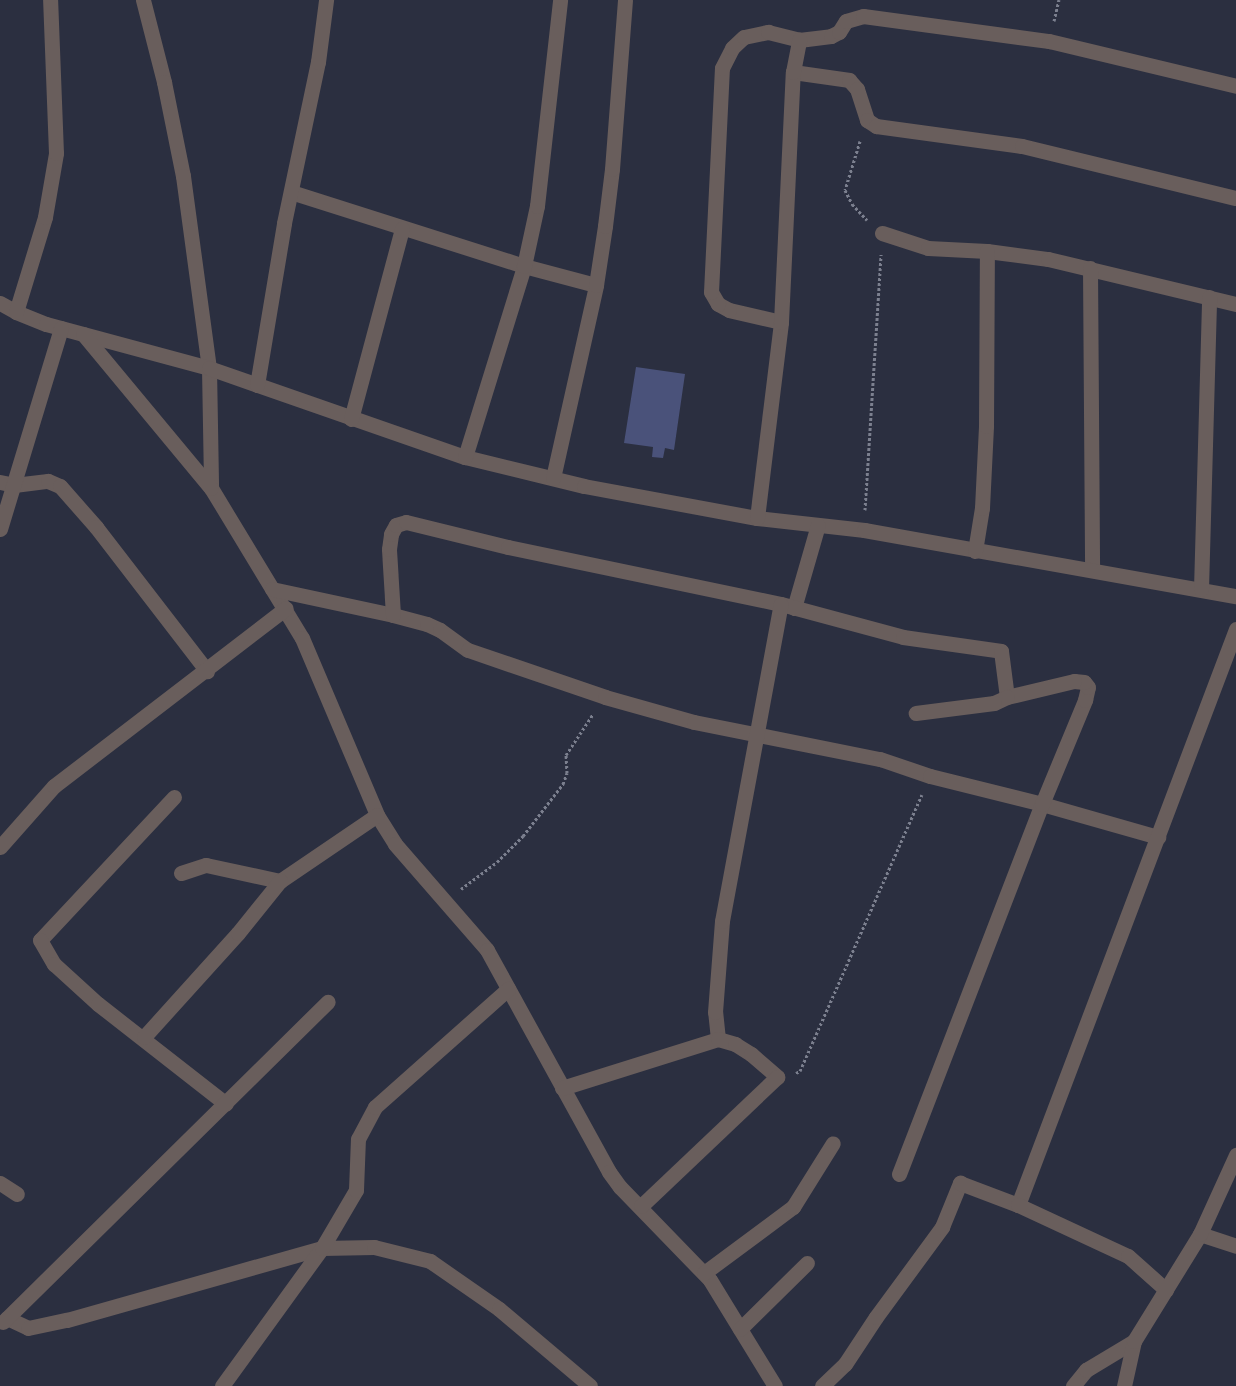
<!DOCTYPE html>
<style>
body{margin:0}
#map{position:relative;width:1236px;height:1386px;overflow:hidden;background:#2b2f40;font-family:"Space Grotesk",sans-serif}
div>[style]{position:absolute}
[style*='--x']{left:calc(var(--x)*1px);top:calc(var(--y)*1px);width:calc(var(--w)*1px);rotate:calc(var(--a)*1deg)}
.building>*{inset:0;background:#4a527a}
.path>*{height:3px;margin-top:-1.5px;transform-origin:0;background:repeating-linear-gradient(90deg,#7c808f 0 2.5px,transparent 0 5px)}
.minor>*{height:15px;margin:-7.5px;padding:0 7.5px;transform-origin:7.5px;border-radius:7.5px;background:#695e5c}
span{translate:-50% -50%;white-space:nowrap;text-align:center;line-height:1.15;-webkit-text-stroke:5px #15171f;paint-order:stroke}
</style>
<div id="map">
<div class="building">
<i style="clip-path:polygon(636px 367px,685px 374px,674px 450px,665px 448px,663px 458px,652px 457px,653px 447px,624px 443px)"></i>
</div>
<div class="path">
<i style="--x:1054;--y:21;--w:22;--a:-77"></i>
<i style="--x:860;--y:141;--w:51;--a:107"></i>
<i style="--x:845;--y:190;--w:16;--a:63"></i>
<i style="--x:852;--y:204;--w:22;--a:47"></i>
<i style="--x:865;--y:510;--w:256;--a:-86.4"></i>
<i style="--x:461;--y:889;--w:45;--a:-36.9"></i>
<i style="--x:497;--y:862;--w:37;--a:-45"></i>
<i style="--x:523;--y:836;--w:66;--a:-52.4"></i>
<i style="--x:563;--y:784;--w:12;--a:-70"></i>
<i style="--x:567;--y:773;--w:18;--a:-93"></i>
<i style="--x:566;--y:755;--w:49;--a:-56.6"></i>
<i style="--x:796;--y:1073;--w:4;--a:-27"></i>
<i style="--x:800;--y:1071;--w:302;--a:-66.2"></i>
</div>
<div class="minor">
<i style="--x:143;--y:0;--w:85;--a:75.6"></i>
<i style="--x:164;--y:82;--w:96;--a:78.6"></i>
<i style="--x:183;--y:176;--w:194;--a:82.3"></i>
<i style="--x:209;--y:368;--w:120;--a:89"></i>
<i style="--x:211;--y:488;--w:175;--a:58.8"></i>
<i style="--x:302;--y:638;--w:192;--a:67"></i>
<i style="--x:377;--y:815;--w:34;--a:58"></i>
<i style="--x:395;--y:844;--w:140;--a:49"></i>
<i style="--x:487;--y:950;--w:253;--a:61.2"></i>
<i style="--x:609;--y:1172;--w:19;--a:54"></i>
<i style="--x:620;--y:1187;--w:129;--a:45.9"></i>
<i style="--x:710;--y:1280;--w:124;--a:58.5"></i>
<i style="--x:793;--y:72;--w:57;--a:8.1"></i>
<i style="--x:849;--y:80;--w:12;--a:48"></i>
<i style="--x:857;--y:89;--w:33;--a:72"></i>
<i style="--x:867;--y:120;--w:11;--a:34"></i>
<i style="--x:876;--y:126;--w:147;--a:7.8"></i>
<i style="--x:1022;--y:146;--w:220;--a:13.7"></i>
<i style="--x:291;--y:192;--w:244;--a:17.6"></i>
<i style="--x:524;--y:266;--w:74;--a:14.8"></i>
<i style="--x:882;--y:233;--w:48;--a:18.1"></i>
<i style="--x:928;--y:248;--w:59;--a:2.9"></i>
<i style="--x:987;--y:251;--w:62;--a:7.5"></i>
<i style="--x:1048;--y:259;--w:193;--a:13.5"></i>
<i style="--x:1090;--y:268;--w:302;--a:89.6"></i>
<i style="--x:0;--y:303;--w:18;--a:29"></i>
<i style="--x:16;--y:312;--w:32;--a:22"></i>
<i style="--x:46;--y:324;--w:169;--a:15.1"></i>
<i style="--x:209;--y:368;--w:271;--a:19.2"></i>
<i style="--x:465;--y:457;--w:122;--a:13.7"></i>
<i style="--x:584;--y:486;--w:176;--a:10.5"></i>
<i style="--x:757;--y:518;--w:108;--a:6.4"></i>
<i style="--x:864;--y:530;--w:378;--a:10.1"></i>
<i style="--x:16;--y:312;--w:99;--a:-73"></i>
<i style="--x:45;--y:217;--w:65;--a:-80.2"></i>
<i style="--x:56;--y:153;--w:153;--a:-92.2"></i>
<i style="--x:781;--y:322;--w:53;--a:-167"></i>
<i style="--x:729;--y:310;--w:13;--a:-151"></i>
<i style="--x:718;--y:304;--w:14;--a:-120"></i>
<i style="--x:711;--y:292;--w:224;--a:-87.2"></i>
<i style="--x:722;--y:68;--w:22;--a:-63"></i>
<i style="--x:732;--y:48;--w:16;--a:-43"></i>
<i style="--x:744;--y:37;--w:25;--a:-12"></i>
<i style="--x:768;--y:32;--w:32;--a:14"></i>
<i style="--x:799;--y:40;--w:32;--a:-7"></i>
<i style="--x:831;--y:36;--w:9;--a:-27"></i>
<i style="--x:839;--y:32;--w:13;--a:-58"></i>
<i style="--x:846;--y:21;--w:18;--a:-16"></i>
<i style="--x:863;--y:16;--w:188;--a:7.7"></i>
<i style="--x:1049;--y:41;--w:192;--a:13.5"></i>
<i style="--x:83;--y:334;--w:200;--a:50.3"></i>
<i style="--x:257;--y:385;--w:164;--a:-80.5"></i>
<i style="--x:284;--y:223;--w:165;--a:-78.1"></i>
<i style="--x:318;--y:62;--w:63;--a:-82.6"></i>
<i style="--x:351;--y:419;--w:197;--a:-75"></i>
<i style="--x:465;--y:457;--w:200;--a:-72.8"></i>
<i style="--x:524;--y:266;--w:61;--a:-77.8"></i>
<i style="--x:537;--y:206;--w:207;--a:-83.6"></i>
<i style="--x:553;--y:478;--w:198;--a:-77.4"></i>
<i style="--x:596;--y:285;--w:60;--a:-81.3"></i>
<i style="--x:605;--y:226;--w:57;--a:-83"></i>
<i style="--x:612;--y:169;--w:169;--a:-85.6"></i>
<i style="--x:0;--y:482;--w:14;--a:12"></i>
<i style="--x:14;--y:485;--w:34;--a:-7"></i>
<i style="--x:48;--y:481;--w:13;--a:23"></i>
<i style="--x:60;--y:486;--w:55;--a:48.7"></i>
<i style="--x:96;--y:527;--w:182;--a:52.4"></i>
<i style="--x:757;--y:518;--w:197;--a:-83"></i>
<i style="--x:781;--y:322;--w:250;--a:-87.3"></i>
<i style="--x:793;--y:72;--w:33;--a:-79"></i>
<i style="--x:0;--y:529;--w:210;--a:-73.1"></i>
<i style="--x:975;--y:551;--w:44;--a:-80.8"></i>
<i style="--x:982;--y:508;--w:82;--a:-87.2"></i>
<i style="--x:986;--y:426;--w:175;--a:-89.7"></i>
<i style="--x:272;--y:589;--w:124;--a:12.1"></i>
<i style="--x:393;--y:615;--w:35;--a:15"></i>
<i style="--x:427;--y:624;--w:14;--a:25"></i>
<i style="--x:440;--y:630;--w:34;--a:36"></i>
<i style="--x:468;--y:650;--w:145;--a:18.9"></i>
<i style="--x:605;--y:697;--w:92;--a:15.7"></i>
<i style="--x:694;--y:722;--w:190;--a:11.3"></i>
<i style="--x:880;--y:759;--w:53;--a:18.8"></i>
<i style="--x:930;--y:776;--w:115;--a:14"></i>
<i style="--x:1042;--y:804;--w:121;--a:15.9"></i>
<i style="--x:1201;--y:589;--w:292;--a:-88.4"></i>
<i style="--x:794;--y:608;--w:86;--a:-73.9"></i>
<i style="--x:393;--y:615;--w:66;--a:-93.5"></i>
<i style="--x:389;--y:549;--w:15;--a:-82"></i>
<i style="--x:391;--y:534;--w:10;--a:-61"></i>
<i style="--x:396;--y:525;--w:10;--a:-17"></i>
<i style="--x:406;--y:522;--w:105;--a:13.8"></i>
<i style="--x:508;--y:547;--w:279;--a:11.8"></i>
<i style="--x:781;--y:604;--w:126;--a:15.1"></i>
<i style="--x:903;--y:637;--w:99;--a:8.1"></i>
<i style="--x:1001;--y:651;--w:46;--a:82.6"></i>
<i style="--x:174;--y:797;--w:196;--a:133.1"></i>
<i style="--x:40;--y:940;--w:28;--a:60"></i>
<i style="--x:54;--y:964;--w:59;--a:42.3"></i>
<i style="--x:98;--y:1004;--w:162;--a:38"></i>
<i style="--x:0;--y:847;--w:81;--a:-48.5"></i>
<i style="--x:54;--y:786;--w:292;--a:-37.5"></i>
<i style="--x:181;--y:873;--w:26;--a:-18"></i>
<i style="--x:206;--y:865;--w:76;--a:12.2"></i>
<i style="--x:280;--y:881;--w:117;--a:-34.2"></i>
<i style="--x:144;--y:1037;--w:140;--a:-47.9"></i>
<i style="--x:238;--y:933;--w:67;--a:-51.1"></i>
<i style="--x:718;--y:1039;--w:27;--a:-96"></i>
<i style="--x:715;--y:1012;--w:91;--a:-85.6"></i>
<i style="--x:722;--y:921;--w:322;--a:-79.5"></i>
<i style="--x:562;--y:1088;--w:164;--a:-17.4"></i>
<i style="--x:718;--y:1039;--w:18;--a:16"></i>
<i style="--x:735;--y:1044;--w:19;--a:32"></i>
<i style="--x:751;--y:1054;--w:35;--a:41"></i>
<i style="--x:777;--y:1077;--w:187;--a:136.5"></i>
<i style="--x:899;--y:1174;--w:397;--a:-68.9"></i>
<i style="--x:1042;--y:804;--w:113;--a:-67.5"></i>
<i style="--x:1085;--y:700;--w:13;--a:-77"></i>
<i style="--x:1088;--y:687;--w:6;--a:-129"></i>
<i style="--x:1084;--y:682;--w:10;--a:-174"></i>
<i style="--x:1074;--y:681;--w:69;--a:166.6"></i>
<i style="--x:1007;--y:697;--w:14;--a:155"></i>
<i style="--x:994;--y:703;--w:79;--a:172.7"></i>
<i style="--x:0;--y:1183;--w:20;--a:33"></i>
<i style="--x:1018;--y:1205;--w:616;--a:-69.27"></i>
<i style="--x:1200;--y:1234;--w:38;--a:18"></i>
<i style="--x:704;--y:1273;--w:111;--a:-36.6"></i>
<i style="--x:793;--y:1207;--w:75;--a:-58"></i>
<i style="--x:7;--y:1318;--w:23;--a:25"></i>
<i style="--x:28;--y:1328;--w:40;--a:-12"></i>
<i style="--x:67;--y:1320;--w:265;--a:-15.8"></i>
<i style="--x:322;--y:1248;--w:52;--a:-1.1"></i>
<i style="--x:374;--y:1247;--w:58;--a:14"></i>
<i style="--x:430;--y:1261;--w:84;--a:34.8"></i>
<i style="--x:499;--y:1309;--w:119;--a:40.2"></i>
<i style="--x:3;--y:1322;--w:456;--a:-44.6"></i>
<i style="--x:740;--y:1329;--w:94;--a:-44.6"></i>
<i style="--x:222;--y:1386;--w:170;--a:-54.1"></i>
<i style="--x:322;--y:1248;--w:67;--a:-59.6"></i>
<i style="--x:356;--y:1190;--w:51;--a:-87.8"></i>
<i style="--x:358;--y:1139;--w:36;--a:-62"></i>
<i style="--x:375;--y:1107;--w:178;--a:-41.6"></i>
<i style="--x:822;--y:1386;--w:32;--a:-44"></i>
<i style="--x:845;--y:1364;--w:56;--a:-56.6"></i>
<i style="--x:876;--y:1317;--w:112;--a:-53.7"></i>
<i style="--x:942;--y:1227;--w:48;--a:-67.8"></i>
<i style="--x:960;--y:1183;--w:62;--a:20.8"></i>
<i style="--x:1018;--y:1205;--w:121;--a:24.9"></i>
<i style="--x:1128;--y:1256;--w:51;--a:41.8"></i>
<i style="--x:1073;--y:1386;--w:21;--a:-51"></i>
<i style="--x:1086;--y:1370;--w:56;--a:-31.1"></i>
<i style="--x:1124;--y:1386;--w:46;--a:-77.5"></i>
<i style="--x:1134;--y:1341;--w:126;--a:-58.3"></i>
<i style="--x:1200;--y:1234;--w:87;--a:-65.5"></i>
</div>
</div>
